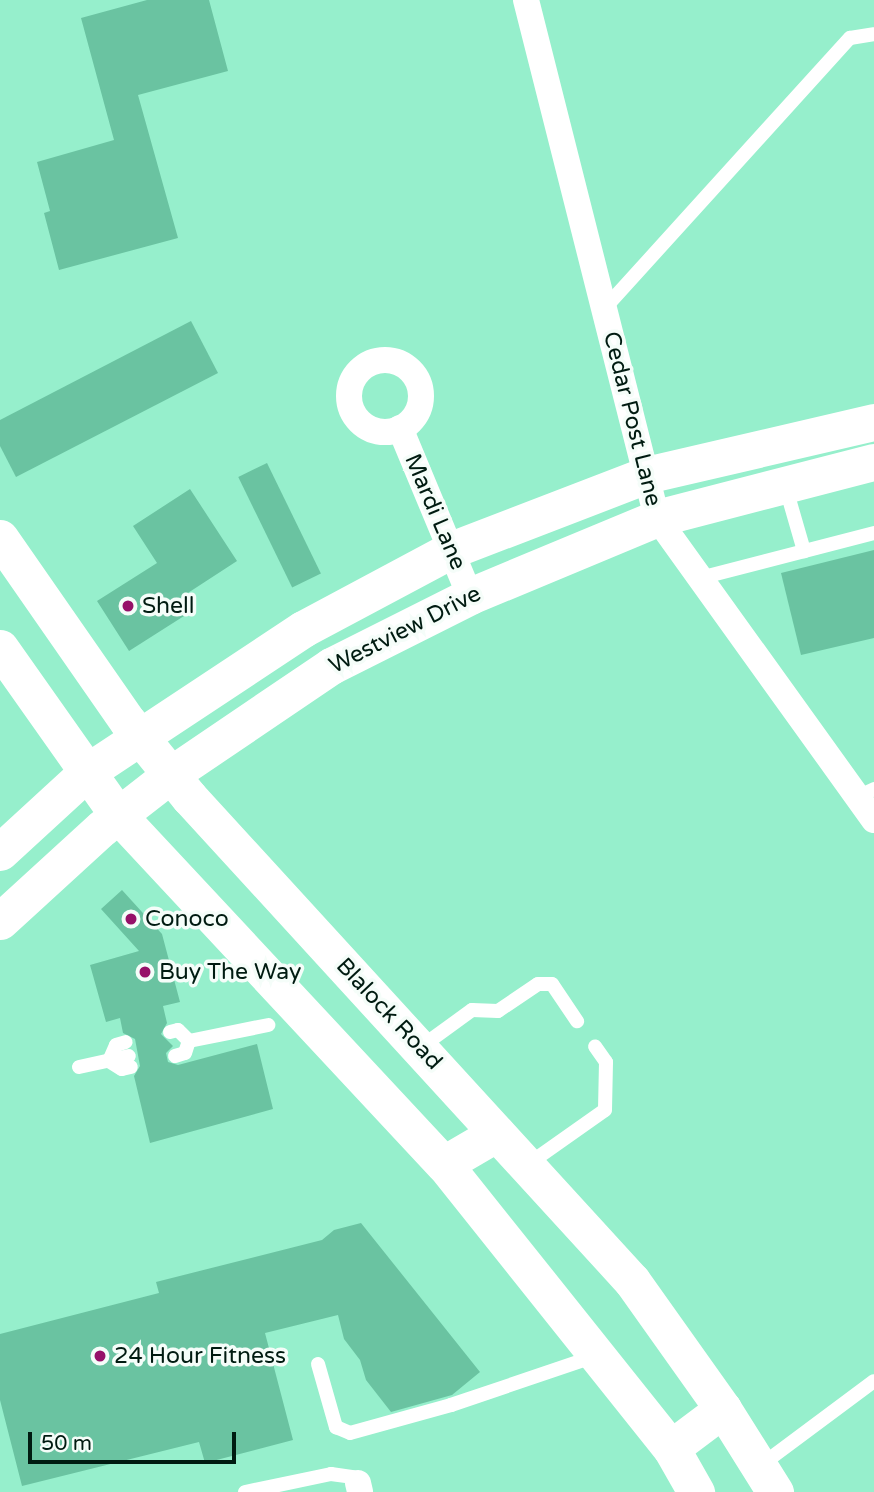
<!DOCTYPE html>
<style>
body{margin:0}
#map{position:relative;width:874px;height:1492px;overflow:hidden;background:#96efcc;font-family:"Varela Round",sans-serif}
div>[style]{position:absolute}
[style*='--x']{left:calc(var(--x)*1px);top:calc(var(--y)*1px);width:calc(var(--w)*1px);rotate:calc(var(--a)*1deg)}
.building>*{inset:0;background:#6ac3a1;transform-origin:0 0}
.service>*{height:14px;margin:-7px;padding:0 7px;transform-origin:7px;border-radius:7px;background:#fff}
.minor>*{height:26px;margin:-13px;padding:0 13px;transform-origin:13px;border-radius:13px;background:#fff}
.minor>.ring{margin:-13px;padding:0;box-sizing:content-box;background:none;border:26px solid #fff;border-radius:50%}
.secondary>*{height:37px;margin:-18.5px;padding:0 18.5px;transform-origin:18.5px;border-radius:18.5px;background:#fff}
.dots>*{width:19px;height:19px;translate:-50% -50%;box-sizing:border-box;border:4px solid #f5fdf9;border-radius:50%}
span{translate:-50% -50%;white-space:nowrap;text-align:center;line-height:1.15;-webkit-text-stroke:7px #f5fdf9;paint-order:stroke}
.street-label{font-size:23px;color:#001b11}
.poi-label{font-size:23px;color:#001b11}
.left{translate:0 -50%;text-align:left}
.scale{position:absolute;left:28px;top:1432px;width:208px;height:32px;box-sizing:border-box;border:4px solid #001b11;border-top:0;padding-left:9px;font-size:21px;line-height:24px;white-space:nowrap;color:#001b11;-webkit-text-stroke:5px #f5fdf9;paint-order:stroke}
</style>
<div id="map">
<div class="building">
<i style="clip-path:polygon(147px 0,209px 0,228px 71px,138px 95px,178px 238px,59px 270px,44px 213px,50px 211px,37px 162px,114px 140px,81px 18px)"></i>
<i style="clip-path:polygon(191px 321px,218px 373px,16px 477px,0 446px,0 420px)"></i>
<i style="left:267px;top:463px;width:123px;height:32px;rotate:64deg"></i>
<i style="clip-path:polygon(190px 489px,237px 561px,174px 602px,184px 616px,129px 651px,97px 601px,157px 563px,133px 526px)"></i>
<i style="clip-path:polygon(874px 550px,874px 638px,801px 655px,781px 573px)"></i>
<i style="clip-path:polygon(122px 890px,162px 934px,180px 1002px,163px 1006px,167px 1023px,161px 1034px,173px 1046px,166px 1053px,168px 1062px,178px 1065px,257px 1044px,273px 1109px,150px 1143px,134px 1076px,140px 1066px,135px 1039px,123px 1033px,120px 1018px,106px 1022px,90px 965px,139px 951px,101px 909px)"></i>
<i style="clip-path:polygon(361px 1223px,480px 1372px,452px 1395px,391px 1412px,366px 1380px,360px 1360px,344px 1339px,338px 1315px,265px 1333px,293px 1440px,205px 1463px,199px 1442px,22px 1486px,0 1400px,0 1334px,159px 1293px,156px 1282px,322px 1240px,334px 1230px)"></i>
</div>
<div class="service">
<i style="--x:604;--y:309;--w:366;--a:-47.8"></i>
<i style="--x:850;--y:38;--w:24;--a:-9"></i>
<i style="--x:785;--y:485;--w:69;--a:73.9"></i>
<i style="--x:700;--y:578;--w:180;--a:-14.5"></i>
<i style="--x:857;--y:797;--w:19;--a:-25"></i>
<i style="--x:170;--y:1032;--w:8;--a:-14"></i>
<i style="--x:178;--y:1030;--w:16;--a:45"></i>
<i style="--x:421;--y:1047;--w:63;--a:-36"></i>
<i style="--x:472;--y:1010;--w:26;--a:2"></i>
<i style="--x:498;--y:1011;--w:48;--a:-34"></i>
<i style="--x:538;--y:984;--w:14;--a:0"></i>
<i style="--x:552;--y:984;--w:45;--a:56"></i>
<i style="--x:175;--y:1056;--w:10;--a:-17"></i>
<i style="--x:185;--y:1053;--w:13;--a:-72"></i>
<i style="--x:189;--y:1041;--w:81;--a:-11.4"></i>
<i style="--x:109;--y:1061;--w:17;--a:-66"></i>
<i style="--x:116;--y:1045;--w:10;--a:-17"></i>
<i style="--x:109;--y:1061;--w:15;--a:32"></i>
<i style="--x:122;--y:1069;--w:9;--a:-13"></i>
<i style="--x:79;--y:1067;--w:51;--a:-12.4"></i>
<i style="--x:527;--y:1165;--w:95;--a:-35.2"></i>
<i style="--x:605;--y:1110;--w:48;--a:-88.8"></i>
<i style="--x:606;--y:1062;--w:19;--a:-125"></i>
<i style="--x:318;--y:1364;--w:66;--a:74.1"></i>
<i style="--x:336;--y:1427;--w:15;--a:23"></i>
<i style="--x:350;--y:1433;--w:105;--a:-15.5"></i>
<i style="--x:451;--y:1405;--w:153;--a:-18.7"></i>
<i style="--x:760;--y:1466;--w:142;--a:-36.7"></i>
<i style="--x:245;--y:1492;--w:88;--a:-11.8"></i>
<i style="--x:331;--y:1474;--w:21;--a:8"></i>
<i style="--x:352;--y:1477;--w:8;--a:45"></i>
</div>
<div class="minor">
<i style="--x:526;--y:0;--w:534;--a:75.81"></i>
<i style="--x:657;--y:518;--w:372;--a:54.3"></i>
<i class="ring" style="left:349px;top:360px;width:46px;height:46px"></i>
<i style="--x:400;--y:428;--w:182;--a:67.4"></i>
<i style="--x:358;--y:1483;--w:9;--a:77"></i>
</div>
<div class="secondary">
<i style="--x:0;--y:538;--w:224;--a:55.2"></i>
<i style="--x:128;--y:722;--w:97;--a:50.9"></i>
<i style="--x:189;--y:797;--w:656;--a:47.53"></i>
<i style="--x:632;--y:1281;--w:157;--a:54.6"></i>
<i style="--x:723;--y:1409;--w:98;--a:57.9"></i>
<i style="--x:0;--y:648;--w:204;--a:54.8"></i>
<i style="--x:118;--y:815;--w:478;--a:47"></i>
<i style="--x:444;--y:1164;--w:364;--a:51.4"></i>
<i style="--x:671;--y:1448;--w:51;--a:60.4"></i>
<i style="--x:0;--y:852;--w:118;--a:-42.6"></i>
<i style="--x:87;--y:772;--w:259;--a:-33.5"></i>
<i style="--x:303;--y:629;--w:168;--a:-28.1"></i>
<i style="--x:451;--y:550;--w:209;--a:-21"></i>
<i style="--x:646;--y:475;--w:234;--a:-13.1"></i>
<i style="--x:0;--y:921;--w:138;--a:-42.4"></i>
<i style="--x:102;--y:828;--w:86;--a:-37.9"></i>
<i style="--x:170;--y:775;--w:194;--a:-34.1"></i>
<i style="--x:331;--y:666;--w:156;--a:-26.7"></i>
<i style="--x:470;--y:596;--w:203;--a:-22.6"></i>
<i style="--x:657;--y:518;--w:224;--a:-14.5"></i>
<i style="--x:444;--y:1164;--w:61;--a:-30.3"></i>
<i style="--x:671;--y:1448;--w:65;--a:-36.9"></i>
</div>
<div class="dots">
<i style="left:128px;top:606px;background:#961169"></i>
<i style="left:131px;top:919px;background:#961169"></i>
<i style="left:145px;top:972px;background:#961169"></i>
<i style="left:100px;top:1356px;background:#961169"></i>
</div>
<div class="street-label">
<span style="left:632px;top:419px;rotate:76deg">Cedar Post Lane</span>
<span style="left:435px;top:512px;rotate:67deg">Mardi Lane</span>
<span style="left:405px;top:630px;rotate:-27deg">Westview Drive</span>
<span style="left:389px;top:1014px;rotate:47deg">Blalock Road</span>
</div>
<div class="poi-label">
<span class="left" style="left:142px;top:606px">Shell</span>
<span class="left" style="left:145px;top:919px">Conoco</span>
<span class="left" style="left:159px;top:972px">Buy The Way</span>
<span class="left" style="left:114px;top:1356px">24 Hour Fitness</span>
</div>
<div class="scale">50 m</div>
</div>
